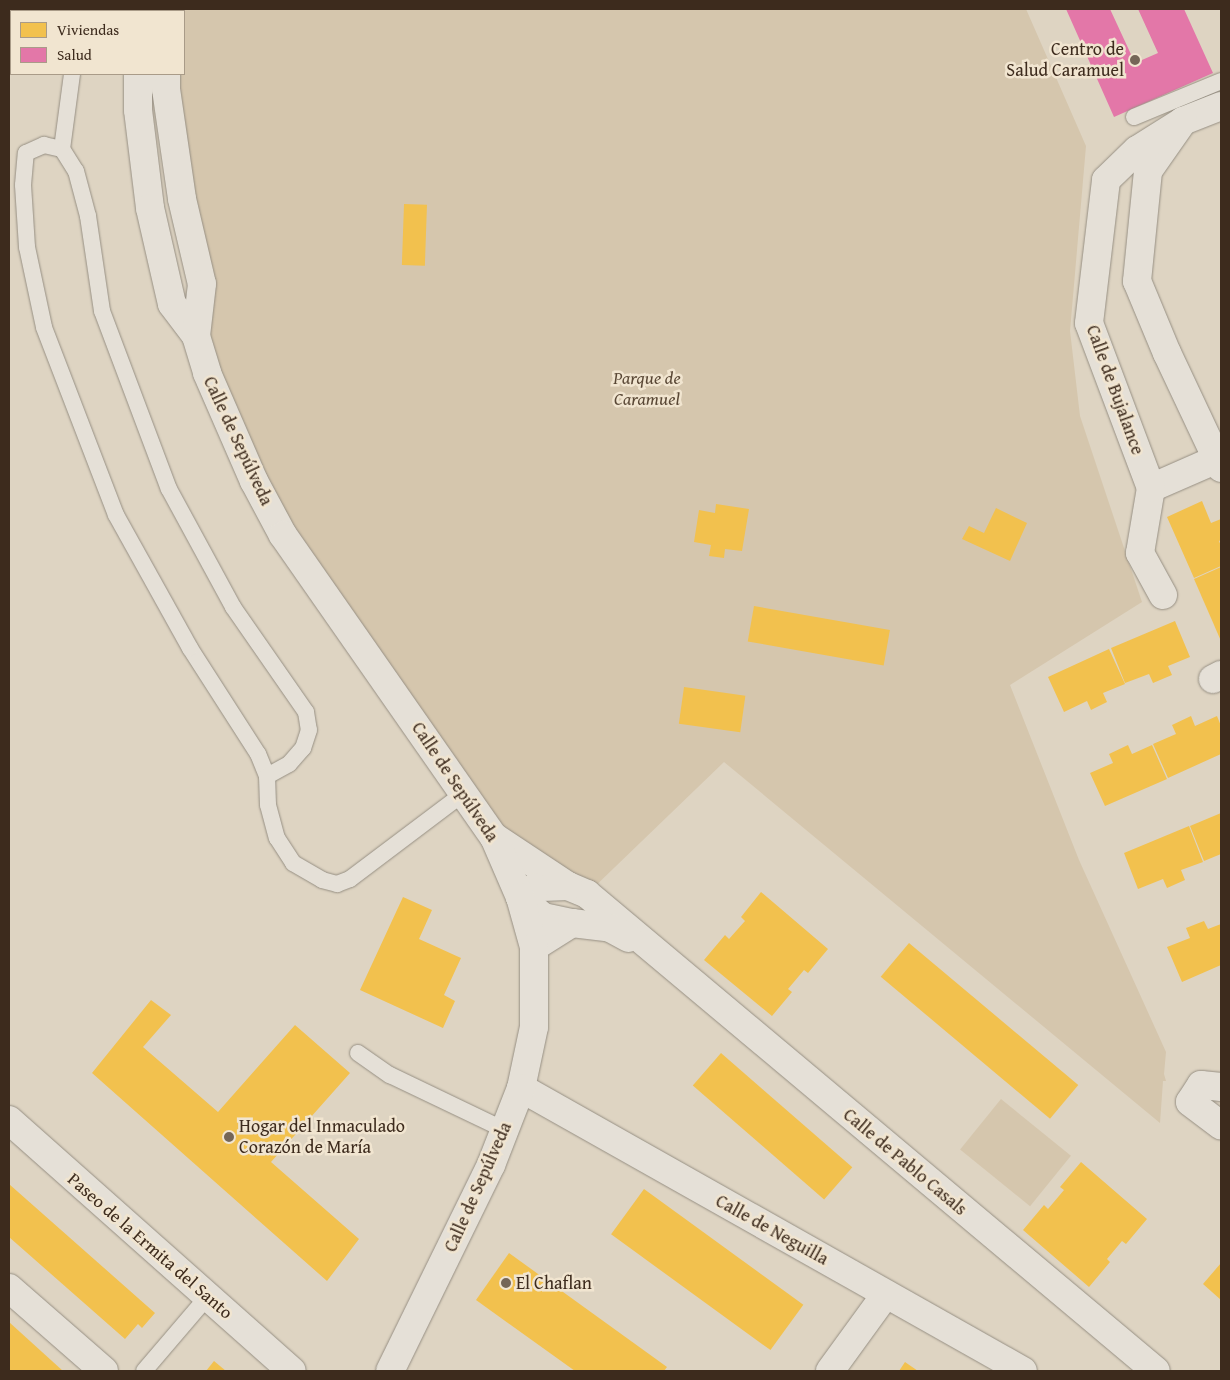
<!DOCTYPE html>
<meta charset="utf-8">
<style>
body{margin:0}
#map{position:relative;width:1230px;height:1380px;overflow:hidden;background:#ded4c2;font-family:"Gentium Book Plus",serif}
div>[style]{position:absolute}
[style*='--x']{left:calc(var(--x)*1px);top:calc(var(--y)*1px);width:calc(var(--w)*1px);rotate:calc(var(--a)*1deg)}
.green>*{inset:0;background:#d5c6ad;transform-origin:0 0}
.homes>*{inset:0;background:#f2c14e;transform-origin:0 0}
.health>*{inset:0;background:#e377a8}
.roads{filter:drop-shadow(0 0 1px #968f83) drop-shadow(0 0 1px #968f83)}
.lane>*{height:16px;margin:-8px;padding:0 8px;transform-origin:8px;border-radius:8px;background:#e5e0d7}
.street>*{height:28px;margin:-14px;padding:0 14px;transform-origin:14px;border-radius:14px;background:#e5e0d7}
.secondary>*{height:28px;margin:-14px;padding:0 14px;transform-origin:14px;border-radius:14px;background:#e5e0d7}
.dots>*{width:14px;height:14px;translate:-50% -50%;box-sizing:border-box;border:2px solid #f1e5d0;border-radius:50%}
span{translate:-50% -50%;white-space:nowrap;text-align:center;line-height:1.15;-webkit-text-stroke:5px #f1e5d0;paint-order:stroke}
.poi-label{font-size:18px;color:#3d2b1d}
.right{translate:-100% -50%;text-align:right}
.left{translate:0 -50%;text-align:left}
.park-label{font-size:18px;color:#5a4836;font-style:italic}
.street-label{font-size:18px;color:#3d2b1d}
.frame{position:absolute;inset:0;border:10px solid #3d2b1d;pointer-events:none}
.legend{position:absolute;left:10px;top:10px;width:175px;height:65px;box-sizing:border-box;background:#f1e5d0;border:1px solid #a99b88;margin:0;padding:6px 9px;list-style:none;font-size:15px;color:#3d2b1d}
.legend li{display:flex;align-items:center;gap:10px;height:25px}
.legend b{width:25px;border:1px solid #a99b88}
</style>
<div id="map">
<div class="green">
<i style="clip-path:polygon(168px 9px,1026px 9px,1086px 146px,1070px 331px,1080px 416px,1142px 602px,1010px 685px,1079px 860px,1166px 1052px,1164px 1074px,1166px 1081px,1163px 1081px,1160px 1123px,724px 762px,587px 894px,494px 837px,307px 571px,207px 373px,166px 74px,184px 74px,184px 11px,167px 11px)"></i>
<i style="left:1001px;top:1099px;width:90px;height:65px;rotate:39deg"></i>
</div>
<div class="homes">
<i style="left:404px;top:204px;width:23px;height:61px;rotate:2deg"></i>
<i style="clip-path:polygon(1202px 501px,1211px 523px,1221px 519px,1221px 540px,1219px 541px,1221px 546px,1221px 566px,1194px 578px,1167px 517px)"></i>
<i style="clip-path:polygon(716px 504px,749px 509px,742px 551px,725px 549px,724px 558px,709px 556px,711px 545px,694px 542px,699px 510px,715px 513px)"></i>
<i style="clip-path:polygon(996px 508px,1027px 523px,1010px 561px,962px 539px,969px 526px,984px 533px)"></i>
<i style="clip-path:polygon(1221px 567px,1221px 641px,1194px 579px)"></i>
<i style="left:754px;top:606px;width:138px;height:36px;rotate:10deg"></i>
<i style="clip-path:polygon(1175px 621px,1190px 657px,1168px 666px,1172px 675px,1153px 683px,1149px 674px,1125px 683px,1111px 648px)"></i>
<i style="clip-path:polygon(1109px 649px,1125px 684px,1103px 693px,1107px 702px,1091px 710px,1087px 701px,1064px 712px,1048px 677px)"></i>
<i style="left:684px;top:687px;width:62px;height:37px;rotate:8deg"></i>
<i style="clip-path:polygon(1191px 716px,1195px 726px,1217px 716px,1221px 726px,1221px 754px,1168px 778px,1153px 744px,1176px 734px,1172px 725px)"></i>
<i style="clip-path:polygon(1128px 745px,1132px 754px,1152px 745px,1167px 779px,1105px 806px,1090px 773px,1113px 763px,1109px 754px)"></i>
<i style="clip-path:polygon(1221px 813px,1221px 854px,1204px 861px,1190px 826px)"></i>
<i style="clip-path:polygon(1189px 826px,1203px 862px,1181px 870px,1185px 880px,1167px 888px,1163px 879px,1138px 889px,1124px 853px)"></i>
<i style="clip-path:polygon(761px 892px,828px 949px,808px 973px,804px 970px,788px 989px,792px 992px,772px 1016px,704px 960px,725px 935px,729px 939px,745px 921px,741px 917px)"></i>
<i style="clip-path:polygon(403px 897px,432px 910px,419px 939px,461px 958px,444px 995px,455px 1001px,443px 1028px,360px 990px)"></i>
<i style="clip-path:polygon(1204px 921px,1208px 929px,1221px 924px,1221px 965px,1182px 982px,1167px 947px,1190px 938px,1186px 928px)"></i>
<i style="left:909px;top:943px;width:221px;height:44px;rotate:40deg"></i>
<i style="clip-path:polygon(151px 1000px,171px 1015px,143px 1047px,218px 1112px,295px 1025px,350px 1073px,271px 1162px,359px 1239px,327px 1281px,92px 1073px)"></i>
<i style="left:721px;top:1053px;width:174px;height:43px;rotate:41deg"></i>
<i style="clip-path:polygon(1081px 1162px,1147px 1219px,1126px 1244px,1122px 1241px,1107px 1259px,1110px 1262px,1089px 1287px,1023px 1230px,1044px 1205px,1048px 1209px,1064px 1190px,1060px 1187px)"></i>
<i style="clip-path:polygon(9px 1184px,155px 1313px,142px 1328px,138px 1324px,125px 1339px,9px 1237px)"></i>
<i style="left:644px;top:1189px;width:197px;height:56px;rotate:36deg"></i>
<i style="clip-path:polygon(509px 1253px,667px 1367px,664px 1371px,575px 1371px,476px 1300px)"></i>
<i style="clip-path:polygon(1221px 1263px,1221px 1300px,1203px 1284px)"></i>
<i style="clip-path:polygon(9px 1322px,63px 1371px,9px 1371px)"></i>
<i style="clip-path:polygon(214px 1361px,226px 1371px,206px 1371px)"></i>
<i style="clip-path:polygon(905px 1362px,918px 1371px,899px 1371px)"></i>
</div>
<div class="health">
<i style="clip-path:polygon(1066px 9px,1110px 9px,1135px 63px,1158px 53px,1138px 9px,1184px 9px,1213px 73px,1114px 117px)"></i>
</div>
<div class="roads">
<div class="lane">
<i style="--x:1134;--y:117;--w:94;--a:-22.5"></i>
<i style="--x:62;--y:149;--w:76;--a:-82.4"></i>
<i style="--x:267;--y:776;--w:24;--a:-112"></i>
<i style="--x:258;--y:754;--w:126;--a:-122.7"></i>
<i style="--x:190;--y:648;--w:152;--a:-119.1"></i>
<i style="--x:116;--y:515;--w:201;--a:-111"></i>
<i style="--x:44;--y:327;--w:82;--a:-102"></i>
<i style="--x:27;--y:247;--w:62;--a:-93.7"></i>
<i style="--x:23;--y:185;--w:32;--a:-85"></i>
<i style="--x:26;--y:153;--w:20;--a:-24"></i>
<i style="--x:44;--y:145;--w:18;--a:13"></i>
<i style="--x:62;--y:149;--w:26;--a:58"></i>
<i style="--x:76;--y:171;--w:47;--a:75.1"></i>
<i style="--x:88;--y:216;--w:96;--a:81.6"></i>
<i style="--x:102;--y:311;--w:190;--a:69.4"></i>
<i style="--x:169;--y:489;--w:134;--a:61.5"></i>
<i style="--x:233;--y:607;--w:128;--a:55.2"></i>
<i style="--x:306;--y:712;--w:18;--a:81"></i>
<i style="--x:309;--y:730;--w:19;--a:108"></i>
<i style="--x:303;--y:748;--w:21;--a:131"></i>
<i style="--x:289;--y:764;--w:25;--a:151"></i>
<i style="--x:267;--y:776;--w:29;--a:88"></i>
<i style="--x:268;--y:805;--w:34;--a:75"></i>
<i style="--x:277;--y:838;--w:30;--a:57"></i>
<i style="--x:293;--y:863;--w:34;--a:30"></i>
<i style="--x:322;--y:880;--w:16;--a:15"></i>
<i style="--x:337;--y:884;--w:14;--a:-21"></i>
<i style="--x:350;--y:879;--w:143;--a:-37"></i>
<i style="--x:358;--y:1053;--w:39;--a:35"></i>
<i style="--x:390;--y:1075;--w:127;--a:25.6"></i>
<i style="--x:144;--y:1371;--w:99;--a:-49.5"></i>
</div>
<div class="street">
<i style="--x:1221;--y:106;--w:41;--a:158.5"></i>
<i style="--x:1183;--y:121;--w:61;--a:125"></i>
<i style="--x:1148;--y:171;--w:111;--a:95.7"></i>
<i style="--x:1137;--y:281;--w:78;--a:67.4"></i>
<i style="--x:1167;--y:353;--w:127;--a:64.8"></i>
<i style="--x:1151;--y:488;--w:72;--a:-23.7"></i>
<i style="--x:1163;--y:595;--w:48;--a:-118.7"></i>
<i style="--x:1140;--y:553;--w:66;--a:-80.4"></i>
<i style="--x:1151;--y:488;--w:176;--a:-110.6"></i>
<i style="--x:1089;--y:323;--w:144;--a:-83.2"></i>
<i style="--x:1106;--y:180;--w:43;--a:-44.1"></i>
<i style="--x:1137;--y:150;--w:54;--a:-32.2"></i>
<i style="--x:1213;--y:679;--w:9;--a:-27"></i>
<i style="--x:494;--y:837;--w:89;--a:33.5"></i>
<i style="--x:568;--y:886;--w:21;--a:23"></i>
<i style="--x:587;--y:894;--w:742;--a:39.97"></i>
<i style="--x:568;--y:886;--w:33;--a:178"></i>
<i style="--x:535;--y:887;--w:18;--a:146"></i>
<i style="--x:520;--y:897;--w:30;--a:41"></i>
<i style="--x:543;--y:917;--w:30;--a:12"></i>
<i style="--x:534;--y:947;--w:45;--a:-32.3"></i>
<i style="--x:572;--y:923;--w:38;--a:7"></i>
<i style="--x:610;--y:928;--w:21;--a:28"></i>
<i style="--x:1221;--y:1087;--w:20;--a:-174"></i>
<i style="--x:1201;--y:1085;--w:20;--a:123"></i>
<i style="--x:1190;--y:1102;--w:39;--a:37"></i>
<i style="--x:521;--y:1088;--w:576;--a:29.41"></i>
<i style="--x:9;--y:1288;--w:126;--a:41.1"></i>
<i style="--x:830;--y:1371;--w:95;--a:-54"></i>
</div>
<div class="secondary">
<i style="--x:138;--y:11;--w:2;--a:-63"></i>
<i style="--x:167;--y:11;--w:2;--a:-63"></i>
<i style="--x:138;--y:74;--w:36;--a:90"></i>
<i style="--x:138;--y:110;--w:99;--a:83"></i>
<i style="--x:150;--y:208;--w:98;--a:77.1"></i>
<i style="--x:172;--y:304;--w:40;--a:53"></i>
<i style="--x:196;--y:336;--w:39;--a:73"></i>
<i style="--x:207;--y:373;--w:118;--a:66.5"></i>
<i style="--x:254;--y:481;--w:61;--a:61.8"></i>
<i style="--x:283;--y:535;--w:368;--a:55.1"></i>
<i style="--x:494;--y:837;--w:65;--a:66.6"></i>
<i style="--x:520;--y:897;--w:52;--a:74.4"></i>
<i style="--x:534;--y:947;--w:80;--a:90"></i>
<i style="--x:534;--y:1027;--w:62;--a:102"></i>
<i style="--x:521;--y:1088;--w:83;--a:111.3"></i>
<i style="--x:491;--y:1165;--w:229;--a:116.1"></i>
<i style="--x:166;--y:74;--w:15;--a:90"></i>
<i style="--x:166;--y:89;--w:111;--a:81.7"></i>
<i style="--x:182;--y:199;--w:87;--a:76.8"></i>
<i style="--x:202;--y:284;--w:52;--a:96.6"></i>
<i style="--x:9;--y:1120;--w:378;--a:41.6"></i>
</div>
</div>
<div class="dots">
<i style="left:1135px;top:60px;background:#756657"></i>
<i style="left:229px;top:1137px;background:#756657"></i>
<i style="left:506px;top:1283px;background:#756657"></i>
</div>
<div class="poi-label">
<span class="right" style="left:1124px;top:60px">Centro de<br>Salud Caramuel</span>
<span class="left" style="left:239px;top:1137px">Hogar del Inmaculado<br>Corazón de María</span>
<span class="left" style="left:516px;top:1283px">El Chaflan</span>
</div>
<div class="park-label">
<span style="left:647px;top:389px">Parque de<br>Caramuel</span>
</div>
<div class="street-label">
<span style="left:1115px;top:390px;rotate:70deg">Calle de Bujalance</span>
<span style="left:238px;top:441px;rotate:65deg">Calle de Sepúlveda</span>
<span style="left:455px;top:782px;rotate:56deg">Calle de Sepúlveda</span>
<span style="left:905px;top:1162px;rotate:40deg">Calle de Pablo Casals</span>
<span style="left:478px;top:1187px;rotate:-66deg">Calle de Sepúlveda</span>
<span style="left:772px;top:1230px;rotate:29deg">Calle de Neguilla</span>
<span style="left:150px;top:1246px;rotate:41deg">Paseo de la Ermita del Santo</span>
</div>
<div class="frame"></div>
<ul class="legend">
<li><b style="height:14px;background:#f2c14e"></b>Viviendas</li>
<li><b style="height:14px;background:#e377a8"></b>Salud</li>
</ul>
</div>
